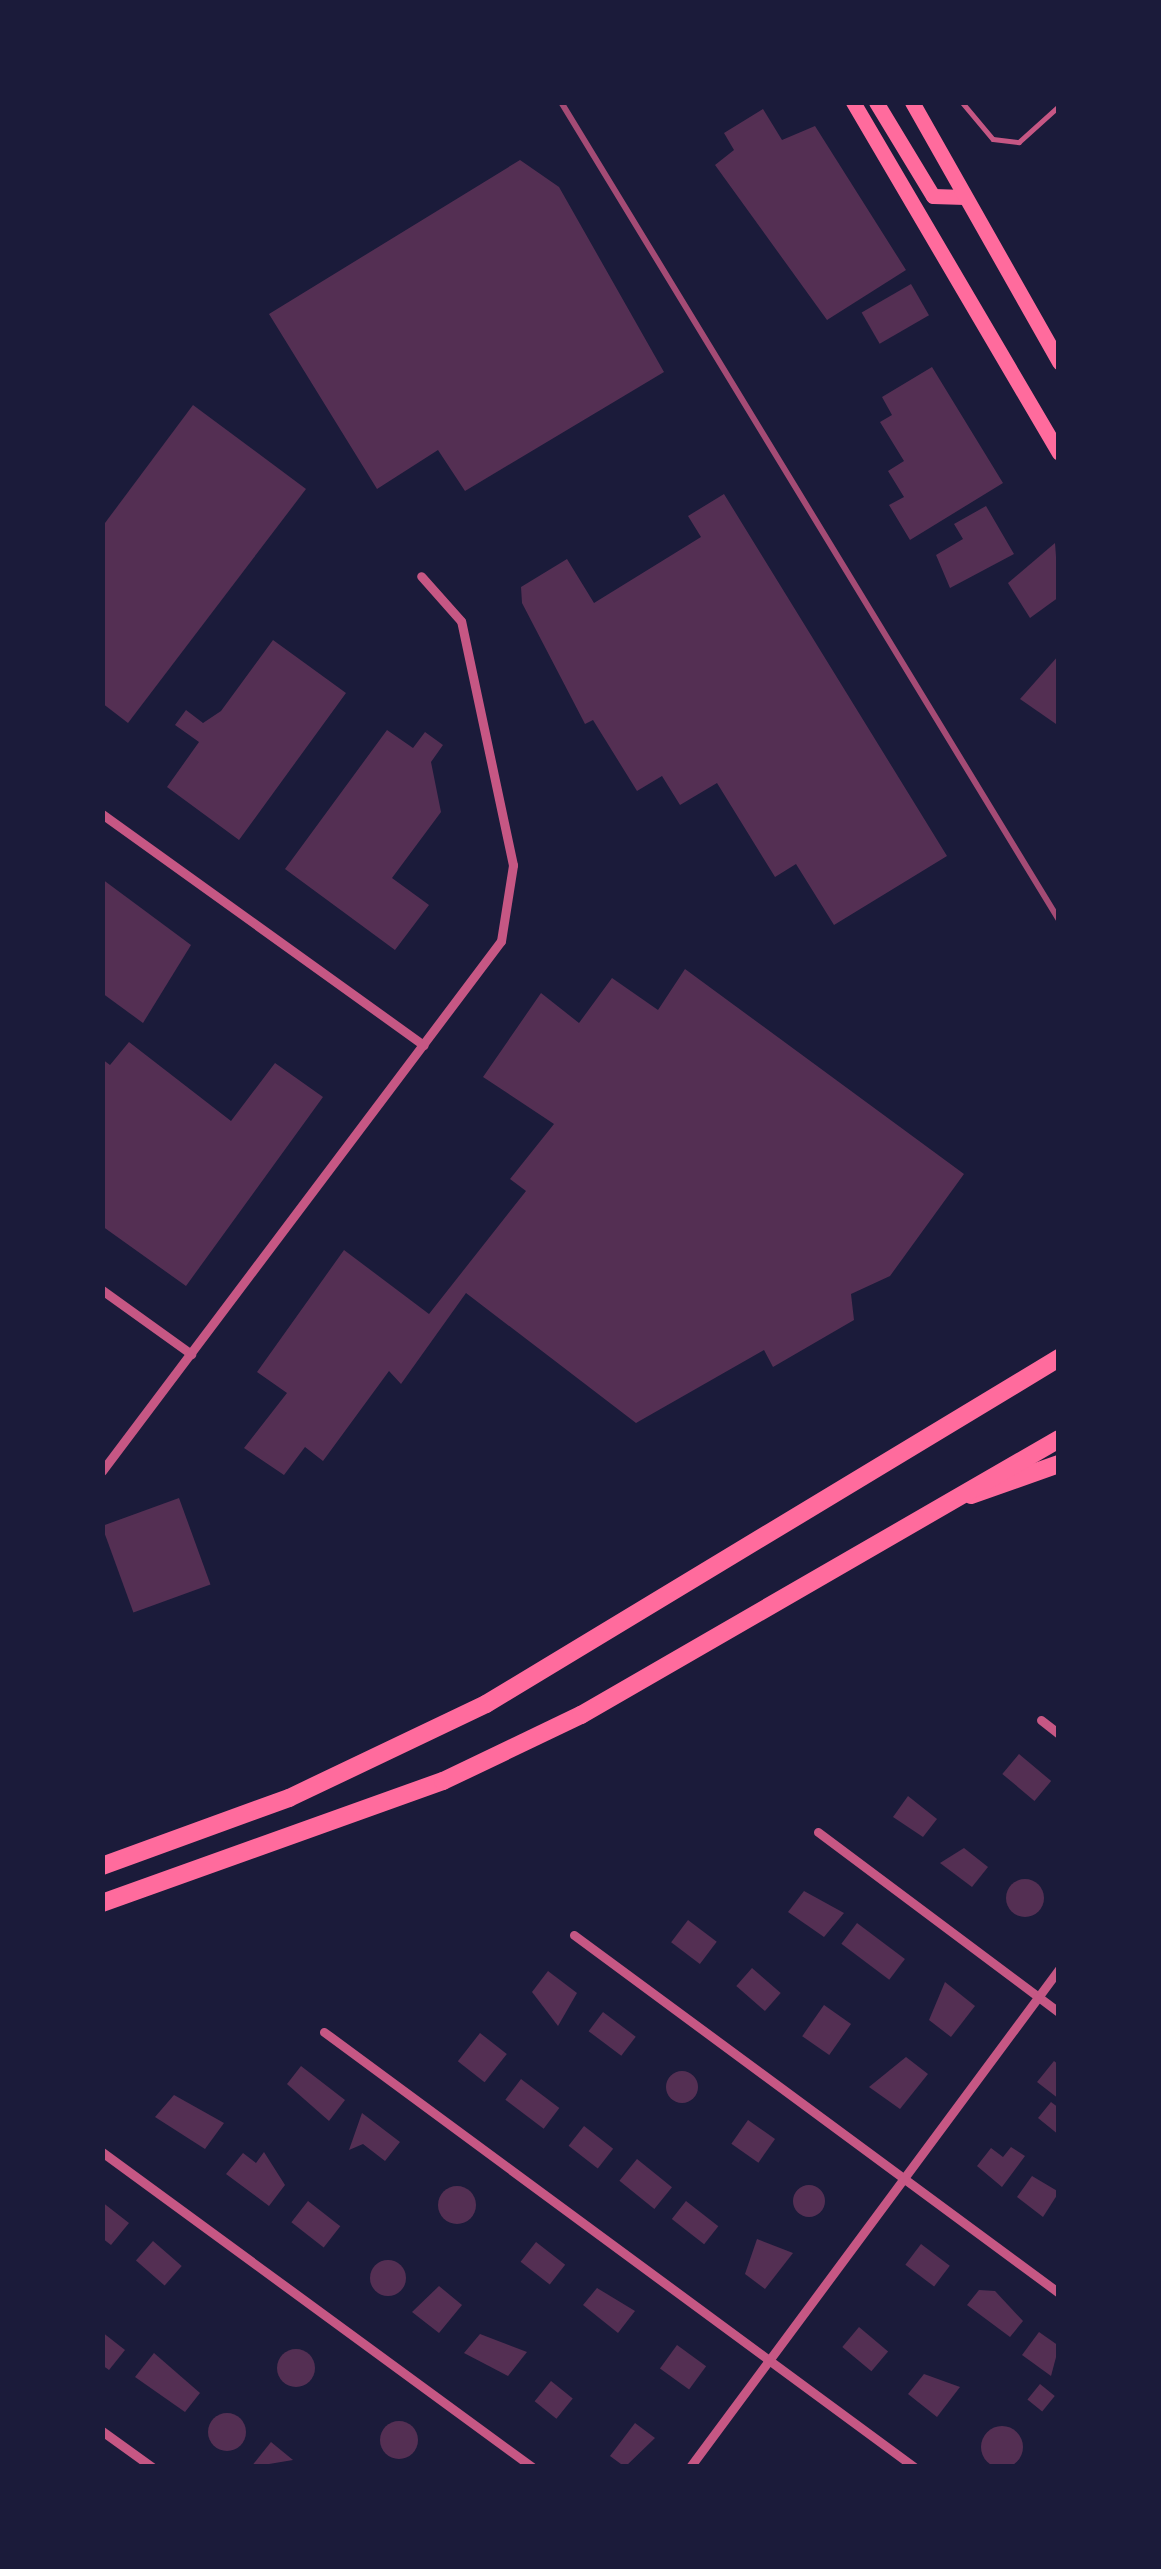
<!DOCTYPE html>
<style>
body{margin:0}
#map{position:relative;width:1161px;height:2569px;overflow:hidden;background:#1b1b3a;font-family:"Golos Text",sans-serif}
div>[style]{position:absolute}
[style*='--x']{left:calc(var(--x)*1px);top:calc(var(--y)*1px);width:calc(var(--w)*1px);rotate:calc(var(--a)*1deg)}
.building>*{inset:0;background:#542f53;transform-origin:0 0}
.round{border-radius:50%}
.service>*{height:4.5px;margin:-2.25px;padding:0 2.25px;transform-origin:2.25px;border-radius:2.25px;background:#c65784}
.minor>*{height:9px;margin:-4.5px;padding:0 4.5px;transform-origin:4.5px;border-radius:4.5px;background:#c65784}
.primary>*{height:15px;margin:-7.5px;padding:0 7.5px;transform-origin:7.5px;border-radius:7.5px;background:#ff6b9d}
.motorway>*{height:18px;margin:-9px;padding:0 9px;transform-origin:9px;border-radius:9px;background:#ff6b9d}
.rail>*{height:6px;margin:-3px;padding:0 3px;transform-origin:3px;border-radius:3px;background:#a44b75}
span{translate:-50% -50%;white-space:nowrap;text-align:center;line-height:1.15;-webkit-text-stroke:9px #1b1b3a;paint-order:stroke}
.frame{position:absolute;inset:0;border:105px solid #1b1b3a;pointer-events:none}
</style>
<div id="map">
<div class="building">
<i style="clip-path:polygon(763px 109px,782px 140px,815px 126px,906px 270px,827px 320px,715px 165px,734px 150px,724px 133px)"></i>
<i style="clip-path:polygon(520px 160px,559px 187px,664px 372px,465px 491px,438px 450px,377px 489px,269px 314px)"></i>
<i style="left:911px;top:284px;width:36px;height:57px;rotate:60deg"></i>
<i style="clip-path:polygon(932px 367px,1003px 483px,910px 540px,889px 505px,904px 497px,888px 471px,904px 461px,880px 422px,892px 415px,882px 397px)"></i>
<i style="clip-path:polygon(193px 405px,306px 489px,128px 723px,102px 703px,102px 527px)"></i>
<i style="clip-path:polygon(724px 494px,947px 856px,834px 925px,796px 864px,775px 877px,717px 783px,680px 805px,662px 776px,637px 791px,593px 720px,585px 724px,522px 603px,521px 587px,567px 559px,594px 603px,701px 537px,688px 516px)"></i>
<i style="clip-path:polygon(986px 506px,1014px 554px,950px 588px,936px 555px,963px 539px,954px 524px)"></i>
<i style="clip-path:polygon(1055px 543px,1059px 597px,1030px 618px,1008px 583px)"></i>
<i style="clip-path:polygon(273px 640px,346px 693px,239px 840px,167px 787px,199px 742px,175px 725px,186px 710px,203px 723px,221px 711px)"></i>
<i style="clip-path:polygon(1059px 655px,1059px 720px,1056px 724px,1020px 699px)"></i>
<i style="clip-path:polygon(387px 730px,413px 748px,425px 732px,443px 745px,431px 762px,441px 812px,392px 878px,429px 905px,395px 950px,285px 869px)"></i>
<i style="clip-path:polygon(102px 879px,191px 945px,143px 1023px,102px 993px)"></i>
<i style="clip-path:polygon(685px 969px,964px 1174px,890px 1276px,851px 1294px,854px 1320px,773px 1367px,764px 1350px,636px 1423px,466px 1293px,401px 1384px,389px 1371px,323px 1461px,305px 1447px,284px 1475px,244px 1448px,287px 1393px,257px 1372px,344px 1250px,429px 1314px,526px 1191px,510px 1179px,554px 1124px,483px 1077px,541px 993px,579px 1023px,612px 978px,658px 1010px)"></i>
<i style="clip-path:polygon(129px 1042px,231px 1121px,275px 1063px,323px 1097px,186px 1286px,102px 1226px,102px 1059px,110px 1065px)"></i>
<i style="left:179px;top:1498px;width:92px;height:82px;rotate:70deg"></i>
<i style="left:1019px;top:1754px;width:42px;height:26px;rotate:40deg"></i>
<i style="clip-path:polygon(908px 1796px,937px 1819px,923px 1837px,893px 1817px)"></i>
<i style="clip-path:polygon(964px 1848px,988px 1867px,972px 1887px,940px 1863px)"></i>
<i class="round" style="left:1006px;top:1879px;width:38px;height:38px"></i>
<i style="clip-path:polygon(804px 1891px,844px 1913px,824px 1937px,788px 1912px)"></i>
<i style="left:688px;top:1920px;width:36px;height:28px;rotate:37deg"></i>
<i style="left:857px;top:1923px;width:60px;height:26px;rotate:37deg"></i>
<i style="left:752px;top:1968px;width:38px;height:24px;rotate:41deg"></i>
<i style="clip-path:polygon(548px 1971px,577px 1993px,558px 2026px,532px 1992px)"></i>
<i style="clip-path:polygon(945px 1982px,975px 2006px,951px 2037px,929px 2020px)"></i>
<i style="left:824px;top:2005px;width:33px;height:38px;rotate:35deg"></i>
<i style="left:603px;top:2012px;width:41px;height:24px;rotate:37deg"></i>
<i style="left:480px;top:2033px;width:34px;height:36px;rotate:38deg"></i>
<i style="clip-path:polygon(906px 2057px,928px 2074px,900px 2109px,869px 2087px)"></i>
<i style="clip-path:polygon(1054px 2061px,1059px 2065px,1059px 2099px,1037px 2082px)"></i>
<i style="clip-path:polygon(301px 2066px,345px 2100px,329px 2121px,287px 2084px)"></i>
<i class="round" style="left:666px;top:2071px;width:32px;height:32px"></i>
<i style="left:521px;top:2079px;width:48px;height:26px;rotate:37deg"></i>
<i style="clip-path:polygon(174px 2095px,224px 2123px,205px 2149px,155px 2117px)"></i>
<i style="clip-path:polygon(1051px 2102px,1059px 2108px,1059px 2135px,1038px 2118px)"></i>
<i style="clip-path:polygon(362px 2113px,400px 2142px,385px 2161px,363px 2144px,349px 2150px)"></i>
<i style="left:748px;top:2120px;width:33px;height:29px;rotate:35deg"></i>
<i style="left:584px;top:2126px;width:37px;height:25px;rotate:38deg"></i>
<i style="clip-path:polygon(1011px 2147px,1025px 2156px,1002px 2187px,977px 2166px,991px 2148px,1003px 2157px)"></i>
<i style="clip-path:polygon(264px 2152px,285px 2185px,269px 2206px,226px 2174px,243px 2153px,256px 2163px)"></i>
<i style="left:637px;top:2159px;width:45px;height:28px;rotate:39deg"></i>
<i style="clip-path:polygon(1032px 2176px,1059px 2192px,1043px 2217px,1017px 2197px)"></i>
<i class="round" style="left:793px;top:2185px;width:32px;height:32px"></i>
<i class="round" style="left:438px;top:2186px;width:38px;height:38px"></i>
<i style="left:308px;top:2201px;width:41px;height:27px;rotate:38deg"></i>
<i style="left:686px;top:2201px;width:41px;height:23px;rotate:38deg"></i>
<i style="clip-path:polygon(102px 2202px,129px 2223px,111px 2245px,102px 2238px)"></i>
<i style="clip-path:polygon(757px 2239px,793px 2253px,765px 2289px,745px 2274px)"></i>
<i style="left:153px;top:2241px;width:38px;height:26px;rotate:41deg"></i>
<i style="left:536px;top:2242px;width:37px;height:25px;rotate:38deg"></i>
<i style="left:921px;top:2244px;width:36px;height:26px;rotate:37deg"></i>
<i class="round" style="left:370px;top:2260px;width:36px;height:36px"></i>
<i style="clip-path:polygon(439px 2286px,462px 2305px,439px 2333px,412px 2312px)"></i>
<i style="clip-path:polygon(597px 2288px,635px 2311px,618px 2333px,583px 2305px)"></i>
<i style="clip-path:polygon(979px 2290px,995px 2291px,1023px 2321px,1010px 2337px,967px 2305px)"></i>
<i style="left:859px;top:2327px;width:38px;height:26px;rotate:40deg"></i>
<i style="clip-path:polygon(102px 2332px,125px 2350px,109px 2370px,102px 2365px)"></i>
<i style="clip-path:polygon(1039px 2332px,1059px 2346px,1051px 2376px,1022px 2355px)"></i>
<i style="clip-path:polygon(480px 2334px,527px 2352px,508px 2376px,464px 2353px)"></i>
<i style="left:677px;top:2345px;width:36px;height:29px;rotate:36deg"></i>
<i class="round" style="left:277px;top:2349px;width:38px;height:38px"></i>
<i style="clip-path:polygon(154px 2353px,200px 2393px,185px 2412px,135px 2377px)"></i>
<i style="clip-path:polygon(924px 2374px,960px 2387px,937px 2417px,908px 2394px)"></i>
<i style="left:551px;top:2381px;width:28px;height:26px;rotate:39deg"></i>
<i style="left:1040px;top:2384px;width:19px;height:20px;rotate:39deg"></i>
<i class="round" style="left:208px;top:2413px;width:38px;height:38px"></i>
<i class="round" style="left:380px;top:2421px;width:38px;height:38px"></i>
<i style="clip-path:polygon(635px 2423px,655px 2438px,625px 2467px,610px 2456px)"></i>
<i class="round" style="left:981px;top:2426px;width:42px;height:42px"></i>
<i style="clip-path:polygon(271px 2442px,293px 2460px,251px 2467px)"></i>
</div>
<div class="service">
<i style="--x:962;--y:102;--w:48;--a:50"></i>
<i style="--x:993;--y:139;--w:26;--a:7"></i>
<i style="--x:1019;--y:142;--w:54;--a:-42"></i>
</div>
<div class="minor">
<i style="--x:102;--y:814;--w:396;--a:35.7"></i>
<i style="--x:102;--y:1290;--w:110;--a:35.7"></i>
<i style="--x:102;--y:1471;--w:663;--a:-53.03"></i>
<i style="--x:501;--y:941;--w:77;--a:-81"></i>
<i style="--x:513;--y:865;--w:249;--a:-102"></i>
<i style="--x:461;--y:621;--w:60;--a:-131.6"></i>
<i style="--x:1041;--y:1720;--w:23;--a:38"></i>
<i style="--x:818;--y:1832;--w:301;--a:36.8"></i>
<i style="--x:574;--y:1935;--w:603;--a:36.43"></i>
<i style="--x:324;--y:2032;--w:733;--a:36.4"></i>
<i style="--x:102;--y:2152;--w:533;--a:36.22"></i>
<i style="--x:102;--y:2431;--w:62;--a:35.8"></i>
<i style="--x:690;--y:2467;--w:620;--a:-53.46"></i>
</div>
<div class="primary">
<i style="--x:853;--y:102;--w:407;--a:59.6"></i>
<i style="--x:876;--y:102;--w:110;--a:58.8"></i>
<i style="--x:933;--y:196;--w:32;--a:2"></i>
<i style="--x:912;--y:102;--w:299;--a:60.5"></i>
</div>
<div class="motorway">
<i style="--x:971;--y:1495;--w:93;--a:-19.4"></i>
<i style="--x:102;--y:1866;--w:199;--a:-20"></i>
<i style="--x:289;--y:1798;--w:218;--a:-25.5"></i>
<i style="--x:486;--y:1704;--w:669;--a:-31.13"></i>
<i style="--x:102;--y:1903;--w:362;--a:-19.7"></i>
<i style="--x:443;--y:1781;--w:153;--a:-25.6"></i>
<i style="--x:581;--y:1715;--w:552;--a:-30"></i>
</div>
<div class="rail">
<i style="--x:561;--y:102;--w:958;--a:58.67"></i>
</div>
<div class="frame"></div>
</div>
